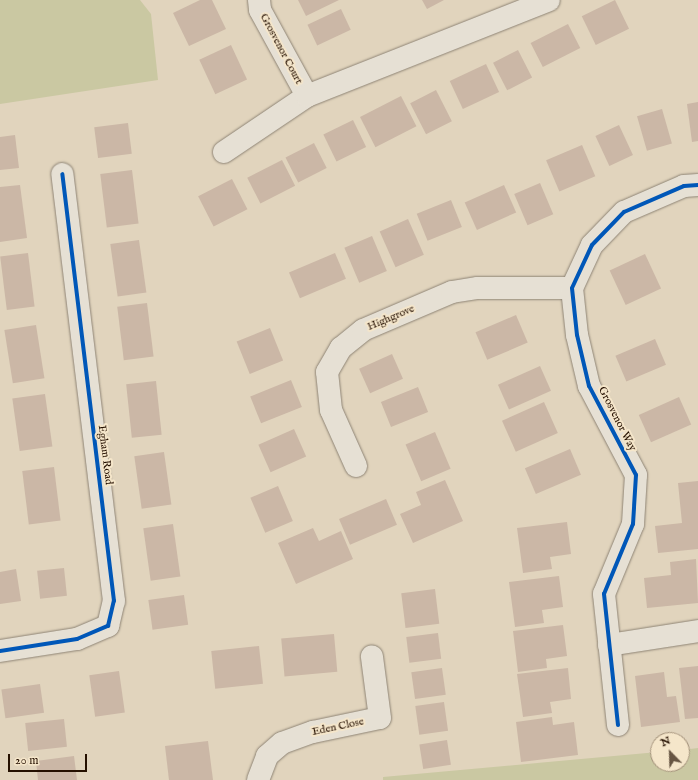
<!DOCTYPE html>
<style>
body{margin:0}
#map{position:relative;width:698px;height:780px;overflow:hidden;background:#e1d4bd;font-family:"IM FELL English",serif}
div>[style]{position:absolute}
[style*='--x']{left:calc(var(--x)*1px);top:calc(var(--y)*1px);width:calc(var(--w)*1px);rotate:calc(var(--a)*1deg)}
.green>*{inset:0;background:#cac8a2}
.building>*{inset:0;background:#cbb7a6;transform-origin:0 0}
.roads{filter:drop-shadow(0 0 1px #8e8475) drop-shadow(0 0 1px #8e8475)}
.minor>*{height:22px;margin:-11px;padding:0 11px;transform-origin:11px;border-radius:11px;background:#e6e0d4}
.cycleway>*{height:4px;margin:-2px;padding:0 2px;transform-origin:2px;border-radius:2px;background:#0057b8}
span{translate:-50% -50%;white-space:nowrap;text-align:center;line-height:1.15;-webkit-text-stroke:4px #f5e6ca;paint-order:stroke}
.street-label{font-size:11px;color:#251000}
.north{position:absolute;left:650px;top:732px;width:40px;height:40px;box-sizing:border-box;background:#f5e6ca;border:1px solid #a29079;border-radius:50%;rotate:337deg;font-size:11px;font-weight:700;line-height:16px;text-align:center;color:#251000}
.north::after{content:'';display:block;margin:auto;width:14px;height:18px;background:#675542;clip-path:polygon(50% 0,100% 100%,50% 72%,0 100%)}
.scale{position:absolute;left:8px;top:754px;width:79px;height:18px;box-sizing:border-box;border:2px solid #251000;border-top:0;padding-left:5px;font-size:12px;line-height:14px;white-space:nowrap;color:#251000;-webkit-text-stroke:3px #f5e6ca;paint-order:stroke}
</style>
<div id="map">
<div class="green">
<i style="clip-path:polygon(0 0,140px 0,151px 14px,158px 80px,0 104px)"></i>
<i style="clip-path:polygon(698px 748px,698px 780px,383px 780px,383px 777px,658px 752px,658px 764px,682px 764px,682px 750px)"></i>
</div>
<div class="building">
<i style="clip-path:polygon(200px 0,212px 0,226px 29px,189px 46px,173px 13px)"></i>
<i style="clip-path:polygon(298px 0,339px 0,306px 16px)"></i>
<i style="clip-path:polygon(422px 0,444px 0,427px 9px)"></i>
<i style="left:615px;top:0;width:32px;height:37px;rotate:64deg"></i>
<i style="left:341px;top:9px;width:23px;height:37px;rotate:65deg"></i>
<i style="left:568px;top:24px;width:27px;height:42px;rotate:63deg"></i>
<i style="left:231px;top:45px;width:38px;height:35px;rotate:65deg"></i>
<i style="left:518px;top:50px;width:31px;height:28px;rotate:63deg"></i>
<i style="left:486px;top:64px;width:31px;height:40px;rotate:65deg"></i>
<i style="left:436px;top:90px;width:35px;height:29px;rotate:63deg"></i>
<i style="left:401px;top:96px;width:34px;height:46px;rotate:63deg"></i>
<i style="clip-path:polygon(698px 102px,698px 141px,692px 142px,687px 104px)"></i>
<i style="left:662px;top:109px;width:36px;height:26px;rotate:74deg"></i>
<i style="left:353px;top:120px;width:30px;height:33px;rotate:64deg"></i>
<i style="left:128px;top:123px;width:31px;height:34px;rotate:83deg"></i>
<i style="left:619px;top:125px;width:33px;height:26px;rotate:65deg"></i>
<i style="clip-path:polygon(15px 135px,19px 168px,0 170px,0 137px)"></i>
<i style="left:314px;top:143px;width:28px;height:32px;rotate:63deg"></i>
<i style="left:582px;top:145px;width:34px;height:39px;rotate:67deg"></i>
<i style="left:282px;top:160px;width:29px;height:39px;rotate:63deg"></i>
<i style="left:132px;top:170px;width:54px;height:32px;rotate:83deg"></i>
<i style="left:232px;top:179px;width:34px;height:38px;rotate:63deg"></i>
<i style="left:540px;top:183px;width:34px;height:28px;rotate:67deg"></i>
<i style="clip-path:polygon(20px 185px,27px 238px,0 242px,0 187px)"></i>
<i style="left:504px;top:185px;width:30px;height:43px;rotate:66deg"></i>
<i style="left:451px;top:200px;width:29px;height:37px;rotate:68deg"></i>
<i style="left:408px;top:219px;width:39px;height:31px;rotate:66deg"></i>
<i style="left:372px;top:236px;width:38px;height:30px;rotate:67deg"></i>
<i style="left:139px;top:240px;width:53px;height:29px;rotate:82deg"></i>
<i style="left:28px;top:253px;width:54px;height:28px;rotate:83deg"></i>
<i style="left:335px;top:253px;width:28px;height:50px;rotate:67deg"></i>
<i style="left:645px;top:254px;width:38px;height:39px;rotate:65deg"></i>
<i style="left:147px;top:303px;width:54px;height:30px;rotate:83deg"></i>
<i style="left:516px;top:315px;width:30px;height:44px;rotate:67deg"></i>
<i style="left:36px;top:325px;width:54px;height:32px;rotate:81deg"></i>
<i style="left:270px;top:328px;width:35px;height:36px;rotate:68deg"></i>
<i style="left:655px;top:339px;width:28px;height:43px;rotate:67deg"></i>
<i style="left:392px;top:354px;width:27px;height:36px;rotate:66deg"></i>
<i style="left:540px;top:366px;width:27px;height:46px;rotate:66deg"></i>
<i style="left:291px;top:380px;width:29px;height:44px;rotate:68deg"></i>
<i style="left:156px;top:381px;width:54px;height:30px;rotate:84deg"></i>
<i style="left:418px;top:387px;width:27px;height:40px;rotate:68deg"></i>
<i style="left:45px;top:394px;width:53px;height:33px;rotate:82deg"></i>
<i style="left:679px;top:397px;width:30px;height:44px;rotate:66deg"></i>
<i style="left:544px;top:402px;width:34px;height:46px;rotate:66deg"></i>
<i style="left:294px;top:429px;width:30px;height:39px;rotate:66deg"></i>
<i style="left:435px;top:432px;width:40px;height:32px;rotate:67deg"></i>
<i style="left:570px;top:449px;width:28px;height:49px;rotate:67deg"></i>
<i style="left:164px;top:452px;width:53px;height:30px;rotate:82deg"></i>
<i style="left:54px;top:467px;width:54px;height:32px;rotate:83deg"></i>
<i style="clip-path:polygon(445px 480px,463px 521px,413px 543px,400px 514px,421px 505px,416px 492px)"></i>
<i style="clip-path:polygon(698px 481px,698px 549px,658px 553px,655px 526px,682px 523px,678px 483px)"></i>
<i style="left:278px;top:486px;width:38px;height:30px;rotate:67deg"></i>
<i style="left:386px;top:499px;width:28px;height:51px;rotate:67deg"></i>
<i style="clip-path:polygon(567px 522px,571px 554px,550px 557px,552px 569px,523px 573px,517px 528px)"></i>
<i style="left:173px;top:524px;width:53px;height:30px;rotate:82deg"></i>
<i style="clip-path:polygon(313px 528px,319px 541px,341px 531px,353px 559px,296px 584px,278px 543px)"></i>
<i style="clip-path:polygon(696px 559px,698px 603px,647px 608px,644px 578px,671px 575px,670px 562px)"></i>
<i style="left:64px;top:568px;width:28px;height:27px;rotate:84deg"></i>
<i style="clip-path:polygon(16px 569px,21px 601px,0 604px,0 572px)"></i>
<i style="clip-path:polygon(559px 576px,563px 607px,542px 610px,544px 623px,515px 627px,509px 582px)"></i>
<i style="left:435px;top:589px;width:35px;height:34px;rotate:83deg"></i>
<i style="left:184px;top:595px;width:30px;height:36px;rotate:82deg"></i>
<i style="clip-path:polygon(563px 625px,567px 656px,546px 659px,547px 668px,518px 672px,513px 631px)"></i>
<i style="left:438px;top:633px;width:26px;height:32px;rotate:83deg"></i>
<i style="left:334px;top:634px;width:38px;height:53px;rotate:85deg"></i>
<i style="left:259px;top:646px;width:38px;height:48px;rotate:84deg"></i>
<i style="clip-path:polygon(698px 666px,698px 718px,685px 719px,679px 668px)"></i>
<i style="left:442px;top:668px;width:27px;height:31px;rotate:82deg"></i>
<i style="clip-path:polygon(568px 668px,571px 699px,550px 702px,552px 713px,523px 717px,517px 674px)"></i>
<i style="left:119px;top:671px;width:42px;height:30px;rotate:82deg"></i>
<i style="clip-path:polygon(664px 672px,667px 697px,676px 696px,680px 722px,641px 727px,635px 676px)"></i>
<i style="left:40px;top:684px;width:29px;height:39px;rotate:82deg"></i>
<i style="left:444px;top:702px;width:29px;height:29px;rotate:82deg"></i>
<i style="clip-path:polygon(552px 717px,553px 725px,574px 722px,578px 755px,521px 762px,516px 722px)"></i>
<i style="left:64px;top:719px;width:28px;height:39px;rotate:84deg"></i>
<i style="left:447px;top:740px;width:25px;height:28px;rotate:81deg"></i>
<i style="clip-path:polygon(208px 741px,213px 780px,169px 780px,165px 746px)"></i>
<i style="clip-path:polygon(74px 756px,77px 780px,38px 780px,36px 761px)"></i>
</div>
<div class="roads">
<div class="minor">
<i style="--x:259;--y:0;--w:10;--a:84"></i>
<i style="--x:260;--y:10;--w:98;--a:61.3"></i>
<i style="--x:224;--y:152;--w:100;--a:-34"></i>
<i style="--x:307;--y:96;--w:260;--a:-21.6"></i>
<i style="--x:356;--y:466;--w:61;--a:-114.1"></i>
<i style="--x:331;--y:410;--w:38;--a:-96"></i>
<i style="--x:327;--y:372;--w:28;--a:-60"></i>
<i style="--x:341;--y:348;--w:28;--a:-39"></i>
<i style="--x:363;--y:330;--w:97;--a:-23.1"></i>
<i style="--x:452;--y:292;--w:26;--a:-9"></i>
<i style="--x:478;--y:288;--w:94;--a:0"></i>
<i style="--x:609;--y:645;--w:90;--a:-8.9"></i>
<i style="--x:0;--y:651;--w:78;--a:-8.9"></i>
<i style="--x:77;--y:639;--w:34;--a:-23"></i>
<i style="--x:108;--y:626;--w:26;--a:-77"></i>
<i style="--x:114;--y:601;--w:430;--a:-96.9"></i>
<i style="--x:618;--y:725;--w:132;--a:-96.1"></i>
<i style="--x:604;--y:594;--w:76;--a:-67.5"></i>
<i style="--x:633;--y:524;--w:49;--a:-86.5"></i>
<i style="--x:636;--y:475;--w:101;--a:-117.8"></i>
<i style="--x:589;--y:386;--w:52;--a:-103.2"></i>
<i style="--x:577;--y:335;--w:47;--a:-96.1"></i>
<i style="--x:572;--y:288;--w:47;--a:-65.1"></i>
<i style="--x:592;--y:245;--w:46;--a:-45.9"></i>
<i style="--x:624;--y:212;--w:65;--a:-23.4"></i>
<i style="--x:684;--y:186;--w:14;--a:-4"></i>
<i style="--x:258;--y:780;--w:26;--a:-69"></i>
<i style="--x:267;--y:756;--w:20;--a:-41"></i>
<i style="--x:282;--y:743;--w:33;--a:-20"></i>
<i style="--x:313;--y:732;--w:68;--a:-11.8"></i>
<i style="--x:380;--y:718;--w:62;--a:-97.5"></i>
</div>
</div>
<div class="cycleway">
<i style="--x:0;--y:651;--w:78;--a:-8.9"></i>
<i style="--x:77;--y:639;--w:34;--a:-23"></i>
<i style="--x:108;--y:626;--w:26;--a:-77"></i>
<i style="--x:114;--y:601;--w:430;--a:-96.9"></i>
<i style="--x:618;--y:725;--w:132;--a:-96.1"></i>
<i style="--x:604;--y:594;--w:76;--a:-67.5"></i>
<i style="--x:633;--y:524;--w:49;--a:-86.5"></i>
<i style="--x:636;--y:475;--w:101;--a:-117.8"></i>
<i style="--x:589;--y:386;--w:52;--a:-103.2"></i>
<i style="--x:577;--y:335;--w:47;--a:-96.1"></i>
<i style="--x:572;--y:288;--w:47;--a:-65.1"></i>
<i style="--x:592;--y:245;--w:46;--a:-45.9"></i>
<i style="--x:624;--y:212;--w:65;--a:-23.4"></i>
<i style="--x:684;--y:186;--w:14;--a:-4"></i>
</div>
<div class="street-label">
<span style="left:281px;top:49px;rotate:62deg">Grosvenor Court</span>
<span style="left:391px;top:318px;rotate:-23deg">Highgrove</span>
<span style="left:617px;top:419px;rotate:63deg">Grosvenor Way</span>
<span style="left:105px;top:455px;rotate:83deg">Egham Road</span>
<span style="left:338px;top:727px;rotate:-12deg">Eden Close</span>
</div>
<div class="north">N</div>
<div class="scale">20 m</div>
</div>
